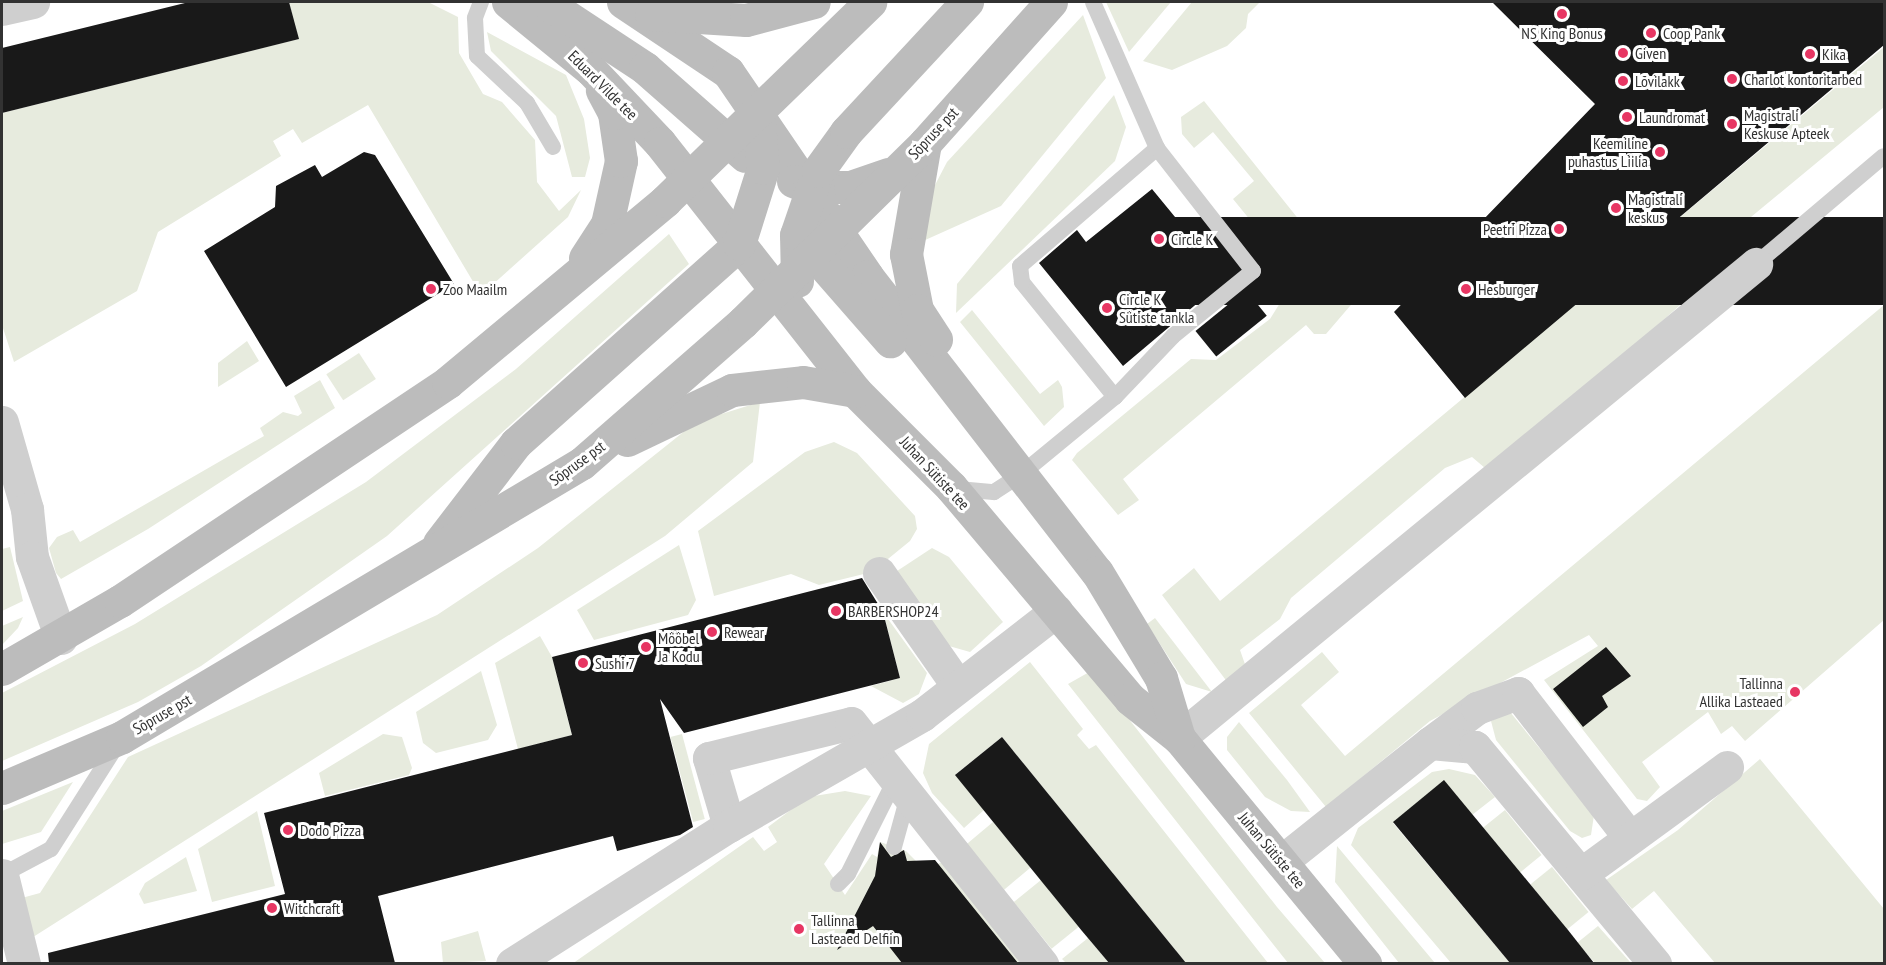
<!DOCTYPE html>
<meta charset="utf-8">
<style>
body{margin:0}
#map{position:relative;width:1886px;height:965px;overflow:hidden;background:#fff;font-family:"PT Sans Narrow",sans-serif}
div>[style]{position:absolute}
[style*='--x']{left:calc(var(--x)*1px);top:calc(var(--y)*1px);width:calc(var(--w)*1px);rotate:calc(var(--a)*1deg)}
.green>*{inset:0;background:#e7ebde;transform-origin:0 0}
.building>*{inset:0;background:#191919;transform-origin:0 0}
.lane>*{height:16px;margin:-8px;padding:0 8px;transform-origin:8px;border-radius:8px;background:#cfcfcf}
.street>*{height:33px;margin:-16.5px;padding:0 16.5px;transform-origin:16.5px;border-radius:16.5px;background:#cfcfcf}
.secondary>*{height:33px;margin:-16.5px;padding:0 16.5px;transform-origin:16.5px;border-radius:16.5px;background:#bcbcbc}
.dots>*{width:16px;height:16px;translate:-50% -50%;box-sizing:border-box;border:3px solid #fff;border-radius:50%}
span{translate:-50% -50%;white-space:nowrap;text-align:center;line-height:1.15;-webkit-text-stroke:6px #fff;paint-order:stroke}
.poi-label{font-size:16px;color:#323232}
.left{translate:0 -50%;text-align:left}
.right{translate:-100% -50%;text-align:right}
.street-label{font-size:16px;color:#323232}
.frame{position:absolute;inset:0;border:3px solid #323232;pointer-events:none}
</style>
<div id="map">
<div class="green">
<i style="clip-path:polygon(289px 2px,428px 2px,458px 17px,459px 53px,483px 94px,502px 102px,535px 140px,537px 182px,559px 211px,581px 190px,568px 217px,481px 295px,368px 105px,302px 143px,293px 129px,273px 141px,281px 156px,158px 232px,137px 291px,14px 362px,2px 325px,2px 113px,298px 39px)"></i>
<i style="clip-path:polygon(1106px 2px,1171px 2px,1129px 52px)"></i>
<i style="clip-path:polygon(1192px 2px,1260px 2px,1248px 14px,1246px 28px,1227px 46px,1172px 70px,1143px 61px)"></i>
<i style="clip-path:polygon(1083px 15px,1106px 78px,1001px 206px,923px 241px,934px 187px,947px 162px)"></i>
<i style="clip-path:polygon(487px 32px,566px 75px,584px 119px,590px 158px,585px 177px,572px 177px,556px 116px,491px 51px)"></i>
<i style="clip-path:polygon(1884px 47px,1884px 107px,1705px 255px,1719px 270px,1492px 474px,1472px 457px,1445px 468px,1291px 598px,1280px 619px,1240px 650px,1247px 670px,1228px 683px,1162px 595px,1194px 568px,1220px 601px)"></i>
<i style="clip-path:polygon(1114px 95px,1126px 127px,1115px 161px,956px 313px,957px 284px)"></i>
<i style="clip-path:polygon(1204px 101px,1356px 291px,1356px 299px,1326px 334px,1314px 334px,1306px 325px,1123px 479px,1139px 500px,1118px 515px,1072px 460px,1077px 453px,1191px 359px,1216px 360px,1270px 319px,1300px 271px,1325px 300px,1340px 286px,1310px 247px,1287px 265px,1233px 199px,1254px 181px,1213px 132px,1194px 148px,1182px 134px,1181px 117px)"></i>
<i style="clip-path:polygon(669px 234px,689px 264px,387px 536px,201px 666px,138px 702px,2px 761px,2px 693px,135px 624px,366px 482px,516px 369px)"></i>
<i style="clip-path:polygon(1884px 305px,1884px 620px,1745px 741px,1732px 726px,1721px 734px,1708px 712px,1642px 762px,1660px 787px,1647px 801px,1637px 799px,1544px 680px,1598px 646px,1589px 635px,1430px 721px,1326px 807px,1249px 713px,1322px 652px,1339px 672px,1301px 705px,1345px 756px)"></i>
<i style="clip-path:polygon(972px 310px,1040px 394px,1058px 380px,1062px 387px,1064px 407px,1044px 426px,960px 322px)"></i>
<i style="clip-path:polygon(247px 341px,259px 361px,218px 387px,218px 363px)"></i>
<i style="left:359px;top:353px;width:31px;height:39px;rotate:57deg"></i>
<i style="clip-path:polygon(320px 380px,335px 408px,148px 529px,61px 579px,56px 573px,49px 548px,57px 537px,73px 530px,80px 542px,264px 436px,260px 428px,283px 412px,298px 416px,302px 413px,294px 396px)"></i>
<i style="clip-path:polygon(760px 402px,753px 462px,665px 536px,30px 939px,18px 899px,40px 893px,128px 757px,437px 615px,538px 548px,696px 422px)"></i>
<i style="clip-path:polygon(834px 442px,857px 453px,915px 516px,917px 529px,910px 541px,872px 572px,819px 585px,791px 574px,714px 596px,698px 531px,805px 452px)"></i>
<i style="clip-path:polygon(679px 545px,696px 600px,688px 615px,594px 640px,577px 610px)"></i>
<i style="clip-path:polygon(10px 547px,23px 601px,2px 611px,2px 549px)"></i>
<i style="clip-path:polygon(932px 548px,949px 557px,1003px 622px,970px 652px,949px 646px,894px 573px)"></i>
<i style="clip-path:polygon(883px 612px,927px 673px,919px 694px,903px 703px,871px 686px,900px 678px)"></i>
<i style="clip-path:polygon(23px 617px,18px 628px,2px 645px,2px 626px)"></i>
<i style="clip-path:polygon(1155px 618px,1212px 692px,1186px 684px,1147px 624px)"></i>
<i style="clip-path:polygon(540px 636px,552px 657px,572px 735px,518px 749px,495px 663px)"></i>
<i style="clip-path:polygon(1030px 662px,1083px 729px,1077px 735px,1089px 749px,1096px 745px,1268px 963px,1186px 963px,1002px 737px,956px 774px,984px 810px,964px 828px,932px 793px,923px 773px,929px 744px)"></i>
<i style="clip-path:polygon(481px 671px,497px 725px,488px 740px,436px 753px,423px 743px,416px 712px)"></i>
<i style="clip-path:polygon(1091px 671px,1277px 907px,1325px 963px,1288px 963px,1068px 684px)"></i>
<i style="clip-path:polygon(1510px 712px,1594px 815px,1591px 835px,1582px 838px,1570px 831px,1496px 740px,1491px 721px)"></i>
<i style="clip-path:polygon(1239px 722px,1287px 780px,1310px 812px,1291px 811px,1265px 797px,1227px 750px,1227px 737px)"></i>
<i style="clip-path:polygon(383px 734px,402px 737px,412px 768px,409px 775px,325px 796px,319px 773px)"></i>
<i style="left:682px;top:734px;width:88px;height:12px;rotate:75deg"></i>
<i style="clip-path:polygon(1760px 759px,1884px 909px,1884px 963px,1715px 963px,1654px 891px,1632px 909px,1606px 880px,1678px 830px)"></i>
<i style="clip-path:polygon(1449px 769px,1475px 775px,1495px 797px,1472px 815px,1393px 823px,1510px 963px,1451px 963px,1351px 845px,1358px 828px,1432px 772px)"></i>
<i style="clip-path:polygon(73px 782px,41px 832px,2px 844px,2px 811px)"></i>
<i style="clip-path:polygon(845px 791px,871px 796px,824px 864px,845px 895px,872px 854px,877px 857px,880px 842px,906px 851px,924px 869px,950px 859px,1034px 964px,572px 964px,753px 837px,764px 851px,777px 842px,768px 827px,808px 797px)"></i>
<i style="left:1505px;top:810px;width:58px;height:28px;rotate:51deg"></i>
<i style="clip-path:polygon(257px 811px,275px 886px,212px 902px,198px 849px)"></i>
<i style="left:993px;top:822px;width:59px;height:35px;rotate:50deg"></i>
<i style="clip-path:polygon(1337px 846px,1414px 938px,1435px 963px,1399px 963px,1335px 882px)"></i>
<i style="clip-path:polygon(186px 857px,197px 891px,144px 904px,139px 894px,145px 883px)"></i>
<i style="left:1552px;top:867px;width:58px;height:28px;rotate:51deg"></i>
<i style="left:1041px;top:880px;width:60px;height:35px;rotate:51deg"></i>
<i style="clip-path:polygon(1598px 926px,1631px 963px,1595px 963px,1577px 943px)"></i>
<i style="clip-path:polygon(478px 931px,486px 961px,443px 963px,441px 942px)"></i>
<i style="clip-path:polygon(1088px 938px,1109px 963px,1066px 963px,1062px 959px)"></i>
</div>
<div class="building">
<i style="clip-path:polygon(189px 2px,289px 2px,299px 39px,2px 113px,2px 48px)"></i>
<i style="clip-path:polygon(1492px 2px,1884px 2px,1884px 45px,1465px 398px,1394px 312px,1595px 104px)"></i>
<i style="clip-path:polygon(364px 152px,375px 155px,454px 284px,286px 387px,204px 251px,275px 207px,276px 186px,315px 165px,322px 177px)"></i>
<i style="clip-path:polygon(1152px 189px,1226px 279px,1123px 366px,1039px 263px,1077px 230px,1086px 242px)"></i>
<i style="left:1884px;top:217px;width:88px;height:760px;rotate:90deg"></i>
<i style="left:1246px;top:290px;width:33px;height:65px;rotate:51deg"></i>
<i style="clip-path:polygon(862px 578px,883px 612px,900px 678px,684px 733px,660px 699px,693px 827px,680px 835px,617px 851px,613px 836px,378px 896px,395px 963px,49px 963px,48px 953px,285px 894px,264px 813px,572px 735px,552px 657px)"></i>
<i style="clip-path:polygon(1606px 647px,1631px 676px,1602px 696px,1608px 707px,1583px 727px,1553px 689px)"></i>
<i style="clip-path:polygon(1002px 737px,1186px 963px,1109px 963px,1082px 931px,955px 775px)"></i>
<i style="clip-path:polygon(1444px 780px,1568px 930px,1594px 963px,1510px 963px,1393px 822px)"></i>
<i style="clip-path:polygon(880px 842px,891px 857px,904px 850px,907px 861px,935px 860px,1018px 963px,902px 963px,873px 926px,837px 950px,875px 876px)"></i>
</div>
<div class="lane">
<i style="--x:481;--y:2;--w:17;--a:111"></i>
<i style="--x:475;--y:18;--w:38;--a:87"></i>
<i style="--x:477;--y:56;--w:69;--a:43.2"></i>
<i style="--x:527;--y:103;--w:51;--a:59.4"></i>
<i style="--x:1756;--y:264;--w:167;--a:-40.2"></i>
<i style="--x:1115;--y:397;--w:148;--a:-129"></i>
<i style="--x:1022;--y:282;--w:16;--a:-97"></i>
<i style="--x:1020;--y:266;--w:181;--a:-40.7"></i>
<i style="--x:958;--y:489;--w:36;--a:5"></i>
<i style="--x:994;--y:492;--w:31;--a:-33"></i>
<i style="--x:1020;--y:475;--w:123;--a:-39.4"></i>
<i style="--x:1115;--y:397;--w:84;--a:-46.4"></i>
<i style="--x:1173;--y:336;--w:103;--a:-39.1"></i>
<i style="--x:1253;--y:271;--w:156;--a:-128"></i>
<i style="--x:1157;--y:148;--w:159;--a:-113.7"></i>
<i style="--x:894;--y:847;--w:53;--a:-74.6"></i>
<i style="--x:2;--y:875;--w:55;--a:-28"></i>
<i style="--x:51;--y:849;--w:123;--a:-57.6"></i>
<i style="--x:838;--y:884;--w:14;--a:-45"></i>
<i style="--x:848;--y:874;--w:105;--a:-63.4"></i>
</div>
<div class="street">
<i style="--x:2;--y:9;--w:32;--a:-13"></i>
<i style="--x:2;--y:422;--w:91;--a:74"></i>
<i style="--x:27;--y:509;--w:48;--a:84.1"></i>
<i style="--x:32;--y:557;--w:86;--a:70.3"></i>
<i style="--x:879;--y:573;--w:136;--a:55.1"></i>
<i style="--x:1179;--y:738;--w:747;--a:-39.4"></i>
<i style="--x:1430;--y:743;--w:59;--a:-36.7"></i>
<i style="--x:1477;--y:708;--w:44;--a:-20.1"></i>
<i style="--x:1518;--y:693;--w:183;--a:52.3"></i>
<i style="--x:729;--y:826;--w:71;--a:-106.4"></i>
<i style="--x:709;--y:758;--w:146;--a:-13.8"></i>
<i style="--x:851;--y:723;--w:308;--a:51.6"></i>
<i style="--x:1282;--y:861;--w:189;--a:-38.6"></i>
<i style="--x:1430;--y:743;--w:45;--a:5.1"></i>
<i style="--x:1475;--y:747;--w:282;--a:50.3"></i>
<i style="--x:1581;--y:874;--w:181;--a:-36.2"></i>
<i style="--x:2;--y:875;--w:92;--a:76.1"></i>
<i style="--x:512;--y:964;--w:257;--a:-32.5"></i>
<i style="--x:729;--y:826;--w:223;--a:-29.9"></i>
<i style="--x:922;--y:715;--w:170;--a:-37.8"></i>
</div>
<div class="secondary">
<i style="--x:508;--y:2;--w:107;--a:39.3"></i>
<i style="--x:591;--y:70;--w:100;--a:46.6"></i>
<i style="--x:660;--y:143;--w:315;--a:51.8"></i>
<i style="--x:855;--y:391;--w:136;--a:45"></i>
<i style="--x:951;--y:487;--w:277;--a:49.8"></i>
<i style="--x:1130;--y:699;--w:63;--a:38.5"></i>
<i style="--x:1179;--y:738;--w:293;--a:50.5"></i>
<i style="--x:545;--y:2;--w:120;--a:33.4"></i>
<i style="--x:645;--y:68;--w:133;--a:41.3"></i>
<i style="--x:623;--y:2;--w:126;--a:33.7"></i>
<i style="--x:728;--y:72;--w:247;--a:55.7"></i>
<i style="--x:867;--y:276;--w:375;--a:52.2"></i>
<i style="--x:1097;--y:572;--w:124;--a:58.9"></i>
<i style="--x:1161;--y:678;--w:63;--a:73.3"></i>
<i style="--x:651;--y:14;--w:95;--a:3.6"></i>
<i style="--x:746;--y:20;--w:70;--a:-14.8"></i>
<i style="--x:925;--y:143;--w:113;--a:99.7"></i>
<i style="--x:906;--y:254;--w:57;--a:78.9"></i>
<i style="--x:917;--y:310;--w:35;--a:57"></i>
<i style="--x:793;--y:181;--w:17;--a:21"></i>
<i style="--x:809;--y:187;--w:41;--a:0"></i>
<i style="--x:850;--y:187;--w:40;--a:-18.9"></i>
<i style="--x:798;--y:236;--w:140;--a:48.8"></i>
<i style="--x:585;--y:258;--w:40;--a:-57.1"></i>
<i style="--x:607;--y:224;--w:65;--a:-77.5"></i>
<i style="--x:621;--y:161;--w:49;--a:-98.3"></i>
<i style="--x:614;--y:113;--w:26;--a:-118"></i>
<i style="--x:797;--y:281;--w:46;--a:-91.2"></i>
<i style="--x:796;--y:235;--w:68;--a:-71"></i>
<i style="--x:818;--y:171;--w:48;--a:-54.3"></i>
<i style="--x:846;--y:132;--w:178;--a:-47.1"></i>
<i style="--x:627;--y:440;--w:116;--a:-25.5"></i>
<i style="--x:732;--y:390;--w:71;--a:-6.4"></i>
<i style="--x:803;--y:382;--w:53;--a:9.8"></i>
<i style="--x:439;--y:543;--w:126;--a:-52.4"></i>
<i style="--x:516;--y:443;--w:299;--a:-41.7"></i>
<i style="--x:739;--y:244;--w:80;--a:-72.5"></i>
<i style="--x:763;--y:168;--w:55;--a:-95.2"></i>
<i style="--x:2;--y:669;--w:136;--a:-30"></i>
<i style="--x:120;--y:601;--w:394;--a:-33.7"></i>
<i style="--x:448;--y:382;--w:283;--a:-39.8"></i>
<i style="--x:665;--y:201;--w:286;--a:-44.1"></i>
<i style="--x:2;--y:788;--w:130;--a:-23"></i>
<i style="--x:122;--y:737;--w:535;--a:-30.78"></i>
<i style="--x:582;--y:463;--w:214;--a:-41.2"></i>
<i style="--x:743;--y:322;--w:255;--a:-44.5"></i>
<i style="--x:925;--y:143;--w:189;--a:-48.2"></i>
</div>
<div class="dots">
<i style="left:1562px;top:14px;background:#e73663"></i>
<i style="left:1651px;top:33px;background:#e73663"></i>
<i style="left:1623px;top:53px;background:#e73663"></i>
<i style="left:1810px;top:54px;background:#e73663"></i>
<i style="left:1732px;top:79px;background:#e73663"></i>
<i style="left:1623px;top:81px;background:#e73663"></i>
<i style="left:1627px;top:117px;background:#e73663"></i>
<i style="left:1732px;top:124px;background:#e73663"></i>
<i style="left:1660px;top:152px;background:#e73663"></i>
<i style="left:1616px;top:208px;background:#e73663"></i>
<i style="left:1559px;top:229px;background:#e73663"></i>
<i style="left:1159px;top:239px;background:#e73663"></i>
<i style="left:431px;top:289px;background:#e73663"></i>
<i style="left:1466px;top:289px;background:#e73663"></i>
<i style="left:1107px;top:308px;background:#e73663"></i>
<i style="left:836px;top:611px;background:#e73663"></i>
<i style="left:712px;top:632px;background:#e73663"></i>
<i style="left:646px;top:647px;background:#e73663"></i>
<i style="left:583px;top:663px;background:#e73663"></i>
<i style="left:1795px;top:692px;background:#e73663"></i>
<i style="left:288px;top:830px;background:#e73663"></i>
<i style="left:272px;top:908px;background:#e73663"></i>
<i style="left:799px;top:929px;background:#e73663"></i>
</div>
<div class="poi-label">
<span style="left:1562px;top:33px">NS King Bonus</span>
<span class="left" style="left:1663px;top:33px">Coop Pank</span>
<span class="left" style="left:1635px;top:53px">Given</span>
<span class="left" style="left:1822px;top:54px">Kika</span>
<span class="left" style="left:1744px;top:79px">Charlot kontoritarbed</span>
<span class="left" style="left:1635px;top:81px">Lõvilakk</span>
<span class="left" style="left:1744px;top:124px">Magistrali<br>Keskuse Apteek</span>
<span class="left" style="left:1639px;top:117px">Laundromat</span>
<span class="right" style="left:1648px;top:152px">Keemiline<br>puhastus Liilia</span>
<span class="left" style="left:1628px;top:208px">Magistrali<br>keskus</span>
<span class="right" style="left:1547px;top:229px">Peetri Pizza</span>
<span class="left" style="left:1171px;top:239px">Circle K</span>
<span class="left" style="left:443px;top:289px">Zoo Maailm</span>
<span class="left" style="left:1478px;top:289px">Hesburger</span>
<span class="left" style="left:1119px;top:308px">Circle K<br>Sütiste tankla</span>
<span class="left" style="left:848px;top:611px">BARBERSHOP24</span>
<span class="left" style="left:724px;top:632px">Rewear</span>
<span class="left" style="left:658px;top:647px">Mööbel<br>Ja Kodu</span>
<span class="left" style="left:595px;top:663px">Sushi 7</span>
<span class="right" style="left:1783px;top:692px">Tallinna<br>Allika Lasteaed</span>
<span class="left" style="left:300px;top:830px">Dodo Pizza</span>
<span class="left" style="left:284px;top:908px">Witchcraft</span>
<span class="left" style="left:811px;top:929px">Tallinna<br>Lasteaed Delfiin</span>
</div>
<div class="street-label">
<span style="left:603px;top:85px;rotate:45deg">Eduard Vilde tee</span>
<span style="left:933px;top:133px;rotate:-47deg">Sõpruse pst</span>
<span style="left:577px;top:463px;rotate:-36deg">Sõpruse pst</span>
<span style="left:935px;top:473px;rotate:47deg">Juhan Sütiste tee</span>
<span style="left:162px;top:714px;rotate:-30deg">Sõpruse pst</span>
<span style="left:1272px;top:850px;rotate:50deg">Juhan Sütiste tee</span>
</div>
<div class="frame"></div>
</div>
